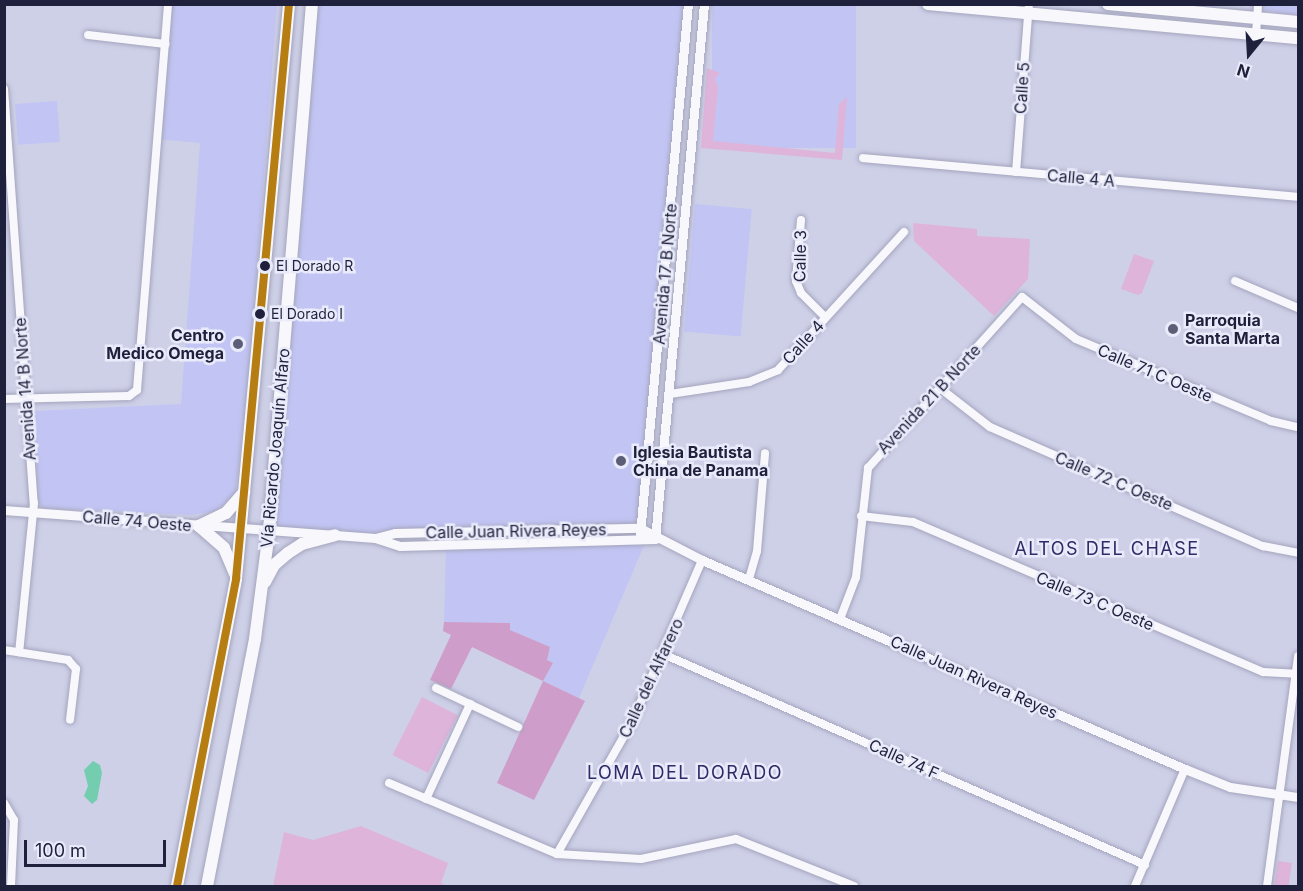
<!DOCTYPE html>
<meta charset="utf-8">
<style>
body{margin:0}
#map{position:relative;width:1303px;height:891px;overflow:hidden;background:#ced0e8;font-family:Inter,sans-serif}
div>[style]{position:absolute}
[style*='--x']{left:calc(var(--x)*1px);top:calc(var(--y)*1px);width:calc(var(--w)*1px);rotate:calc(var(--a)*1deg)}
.built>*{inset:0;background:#c2c5f3;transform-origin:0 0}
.green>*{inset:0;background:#deb4da;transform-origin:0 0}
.forest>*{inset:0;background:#cf9dc9}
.water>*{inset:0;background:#74cdae}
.roads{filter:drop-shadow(0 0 2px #a4a5bd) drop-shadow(0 0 2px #a4a5bd)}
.minor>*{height:8px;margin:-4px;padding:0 4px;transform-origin:4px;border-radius:4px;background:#f8f8fc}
.tertiary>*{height:9px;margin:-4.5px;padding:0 4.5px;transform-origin:4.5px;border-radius:4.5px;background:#f8f8fc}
.primary>*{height:12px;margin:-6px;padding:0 6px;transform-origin:6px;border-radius:6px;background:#f8f8fc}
.bus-1>*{height:8px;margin:-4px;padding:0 4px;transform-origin:4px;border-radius:4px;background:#b67e12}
.dots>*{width:16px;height:16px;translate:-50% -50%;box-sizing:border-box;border:3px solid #e9ebfa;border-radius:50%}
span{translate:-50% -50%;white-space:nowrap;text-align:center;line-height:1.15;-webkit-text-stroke:5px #e9ebfa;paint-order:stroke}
.bus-label{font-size:14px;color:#1f203c}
.left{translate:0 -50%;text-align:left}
.street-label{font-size:16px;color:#1f203c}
.poi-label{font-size:16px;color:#1f203c;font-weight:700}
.right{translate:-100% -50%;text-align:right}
.neighbourhood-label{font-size:18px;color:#2e2b68;letter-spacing:1.5px}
.frame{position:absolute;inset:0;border:6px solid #1f203c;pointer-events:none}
.north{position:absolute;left:1219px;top:24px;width:60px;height:60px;-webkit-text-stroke:4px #e9ebfa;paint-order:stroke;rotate:198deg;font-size:16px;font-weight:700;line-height:24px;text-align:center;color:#1f203c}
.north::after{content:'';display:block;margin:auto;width:21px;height:27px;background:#1f203c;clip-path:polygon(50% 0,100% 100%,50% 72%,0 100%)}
.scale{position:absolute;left:24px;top:840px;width:142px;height:27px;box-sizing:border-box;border:3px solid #1f203c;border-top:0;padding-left:8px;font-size:18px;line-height:21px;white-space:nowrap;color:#1f203c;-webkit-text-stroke:4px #e9ebfa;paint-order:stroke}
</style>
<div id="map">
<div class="built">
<i style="clip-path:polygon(172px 5px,277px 5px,247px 398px,235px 495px,217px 511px,191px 515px,43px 508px,38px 503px,34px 411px,181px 404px,200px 143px,157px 139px,165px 35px)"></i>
<i style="clip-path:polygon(312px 5px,688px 5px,640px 528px,375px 538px,269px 531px)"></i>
<i style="left:712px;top:5px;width:144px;height:143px"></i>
<i style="clip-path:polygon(1265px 5px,1298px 5px,1298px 15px,1265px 11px)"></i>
<i style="left:57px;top:101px;width:41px;height:42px;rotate:86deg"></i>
<i style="left:695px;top:204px;width:57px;height:128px;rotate:5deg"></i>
<i style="clip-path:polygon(646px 541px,579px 698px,543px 681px,553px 663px,547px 660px,549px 647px,510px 630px,444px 622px,446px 545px)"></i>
</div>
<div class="green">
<i style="clip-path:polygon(707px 68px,720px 73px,715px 78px,718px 88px,713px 141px,835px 153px,839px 104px,847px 97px,842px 160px,701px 148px)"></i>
<i style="clip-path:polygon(913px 223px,977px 229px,977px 236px,1030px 239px,1028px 279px,994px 316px,914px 241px)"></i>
<i style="clip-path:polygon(1134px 254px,1154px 261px,1142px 293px,1138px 295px,1121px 289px)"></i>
<i style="left:422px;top:697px;width:40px;height:65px;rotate:27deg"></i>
<i style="clip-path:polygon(361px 826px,448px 863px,441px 883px,447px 886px,273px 886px,284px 832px,313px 840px)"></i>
<i style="left:1278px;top:861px;width:14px;height:25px;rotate:8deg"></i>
</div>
<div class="forest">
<i style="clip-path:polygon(444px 622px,510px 623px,510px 630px,550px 647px,547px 660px,553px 663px,543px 681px,585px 701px,534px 800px,497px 783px,543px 681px,472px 647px,451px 689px,430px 680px,451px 635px,443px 631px)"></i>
</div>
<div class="water">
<i style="clip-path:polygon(93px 761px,100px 765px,102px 773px,97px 800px,92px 804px,84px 796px,88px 786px,84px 770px)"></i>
</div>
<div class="roads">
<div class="minor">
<i style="--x:1256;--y:34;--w:30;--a:-86"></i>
<i style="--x:88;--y:35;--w:78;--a:6.7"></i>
<i style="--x:4;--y:89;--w:415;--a:85.9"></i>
<i style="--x:34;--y:503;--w:150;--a:95.7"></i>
<i style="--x:863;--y:158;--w:437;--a:5.1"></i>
<i style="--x:1016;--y:172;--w:169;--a:-85.6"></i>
<i style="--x:801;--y:220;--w:61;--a:94.7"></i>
<i style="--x:796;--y:281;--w:13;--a:67"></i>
<i style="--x:801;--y:293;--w:34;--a:45"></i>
<i style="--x:1235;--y:281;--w:69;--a:23.2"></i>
<i style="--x:940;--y:388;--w:63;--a:38"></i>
<i style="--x:990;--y:427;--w:298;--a:23.6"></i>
<i style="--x:1263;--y:546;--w:36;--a:11"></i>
<i style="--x:670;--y:394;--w:80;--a:-8.6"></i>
<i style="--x:749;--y:382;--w:31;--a:-22"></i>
<i style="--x:778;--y:370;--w:187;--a:-47.6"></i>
<i style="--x:4;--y:399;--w:125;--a:-1.4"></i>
<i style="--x:129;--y:396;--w:10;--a:-37"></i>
<i style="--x:137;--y:390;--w:387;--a:-85.4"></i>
<i style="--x:861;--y:516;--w:52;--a:6.6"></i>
<i style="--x:913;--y:522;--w:381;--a:23.2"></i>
<i style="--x:1263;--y:672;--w:33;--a:3"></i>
<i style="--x:749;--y:579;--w:29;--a:-74"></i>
<i style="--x:757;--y:551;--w:98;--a:-85.3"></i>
<i style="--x:840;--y:619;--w:45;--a:-69.1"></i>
<i style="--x:856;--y:577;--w:110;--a:-83.7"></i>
<i style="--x:868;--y:468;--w:230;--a:-48"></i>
<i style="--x:1022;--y:297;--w:68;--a:37.9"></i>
<i style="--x:1076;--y:339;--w:212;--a:22.8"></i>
<i style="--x:1271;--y:421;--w:28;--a:13"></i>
<i style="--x:4;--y:650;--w:65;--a:8.9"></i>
<i style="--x:68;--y:660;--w:12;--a:48"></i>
<i style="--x:76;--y:669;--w:51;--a:96.7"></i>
<i style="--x:663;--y:654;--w:526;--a:23.64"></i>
<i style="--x:436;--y:688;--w:91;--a:25.4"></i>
<i style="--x:389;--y:783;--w:182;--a:22.9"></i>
<i style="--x:557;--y:854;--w:84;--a:3.4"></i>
<i style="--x:641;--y:859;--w:97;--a:-11.9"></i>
<i style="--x:736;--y:839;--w:127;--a:21.7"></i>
<i style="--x:426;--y:799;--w:105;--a:-65.1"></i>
<i style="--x:4;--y:803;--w:20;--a:60"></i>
<i style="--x:14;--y:820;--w:66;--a:92.6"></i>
<i style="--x:557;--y:854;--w:152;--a:-60.4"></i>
<i style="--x:632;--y:722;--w:176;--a:-66.6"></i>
<i style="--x:1135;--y:886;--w:127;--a:-66.9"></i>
<i style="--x:1267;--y:886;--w:232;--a:-82.3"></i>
</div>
<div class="tertiary">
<i style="--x:4;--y:510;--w:372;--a:4.3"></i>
<i style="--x:375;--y:538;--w:26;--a:18"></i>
<i style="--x:400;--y:546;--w:255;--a:-1.6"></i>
<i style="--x:640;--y:534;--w:532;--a:-84.83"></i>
<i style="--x:375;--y:538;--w:21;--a:-14"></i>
<i style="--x:395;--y:533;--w:245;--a:-1.2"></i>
<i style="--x:640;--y:528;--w:70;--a:27.3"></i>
<i style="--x:702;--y:560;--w:526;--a:23.4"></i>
<i style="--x:1185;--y:769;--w:48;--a:21.8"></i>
<i style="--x:1230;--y:787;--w:69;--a:8.4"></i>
<i style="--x:655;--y:539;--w:537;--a:-84.77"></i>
</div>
<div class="primary">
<i style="--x:928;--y:4;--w:372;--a:5.3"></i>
<i style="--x:1108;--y:4;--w:191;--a:5.4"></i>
<i style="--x:199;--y:526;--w:33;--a:41"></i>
<i style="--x:224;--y:548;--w:28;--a:67"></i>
<i style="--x:199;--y:526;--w:30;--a:-26"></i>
<i style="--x:226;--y:513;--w:28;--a:-49"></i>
<i style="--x:265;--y:582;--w:19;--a:-62"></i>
<i style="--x:274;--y:565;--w:18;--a:-41"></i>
<i style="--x:288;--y:553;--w:17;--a:-33"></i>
<i style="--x:302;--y:544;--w:34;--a:-15"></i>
<i style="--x:177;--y:886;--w:313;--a:-79.1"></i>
<i style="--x:236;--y:579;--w:577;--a:-84.73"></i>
<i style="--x:207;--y:886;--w:252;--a:-79"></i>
<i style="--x:255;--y:639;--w:109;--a:-82.6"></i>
<i style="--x:269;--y:531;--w:529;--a:-85.34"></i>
</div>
</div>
<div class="bus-1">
<i style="--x:177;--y:886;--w:313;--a:-79.1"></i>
<i style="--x:236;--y:579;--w:577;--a:-84.73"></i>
</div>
<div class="dots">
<i style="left:265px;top:266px;background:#1f203c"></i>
<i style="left:260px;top:314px;background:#1f203c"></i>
<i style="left:1173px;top:329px;background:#5c5e78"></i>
<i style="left:238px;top:344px;background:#5c5e78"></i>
<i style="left:621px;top:461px;background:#5c5e78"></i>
</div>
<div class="bus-label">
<span class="left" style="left:276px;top:266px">El Dorado R</span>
<span class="left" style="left:271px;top:314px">El Dorado I</span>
</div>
<div class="street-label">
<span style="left:1022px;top:88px;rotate:-86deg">Calle 5</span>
<span style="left:1081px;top:178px;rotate:5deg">Calle 4 A</span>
<span style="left:800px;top:256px;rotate:-89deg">Calle 3</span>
<span style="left:665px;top:274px;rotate:-85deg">Avenida 17 B Norte</span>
<span style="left:803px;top:342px;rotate:-48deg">Calle 4</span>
<span style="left:1155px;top:373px;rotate:23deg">Calle 71 C Oeste</span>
<span style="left:25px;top:389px;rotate:-94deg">Avenida 14 B Norte</span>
<span style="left:929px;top:399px;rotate:-47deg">Avenida 21 B Norte</span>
<span style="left:275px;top:448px;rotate:-85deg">Vía Ricardo Joaquín Alfaro</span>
<span style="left:1114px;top:481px;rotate:23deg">Calle 72 C Oeste</span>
<span style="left:137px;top:521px;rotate:5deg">Calle 74 Oeste</span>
<span style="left:516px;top:531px;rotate:-1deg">Calle Juan Rivera Reyes</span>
<span style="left:1095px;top:601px;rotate:23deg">Calle 73 C Oeste</span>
<span style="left:974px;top:677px;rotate:24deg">Calle Juan Rivera Reyes</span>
<span style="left:651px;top:678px;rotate:-65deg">Calle del Alfarero</span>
<span style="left:904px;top:759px;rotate:24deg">Calle 74 F</span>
</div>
<div class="poi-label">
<span class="left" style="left:1185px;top:329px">Parroquia<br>Santa Marta</span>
<span class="right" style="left:224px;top:344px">Centro<br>Medico Omega</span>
<span class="left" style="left:633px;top:461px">Iglesia Bautista<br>China de Panama</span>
</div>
<div class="neighbourhood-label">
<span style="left:1107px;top:549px">ALTOS DEL CHASE</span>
<span style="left:685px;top:773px">LOMA DEL DORADO</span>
</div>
<div class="frame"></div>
<div class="north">N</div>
<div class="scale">100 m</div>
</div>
